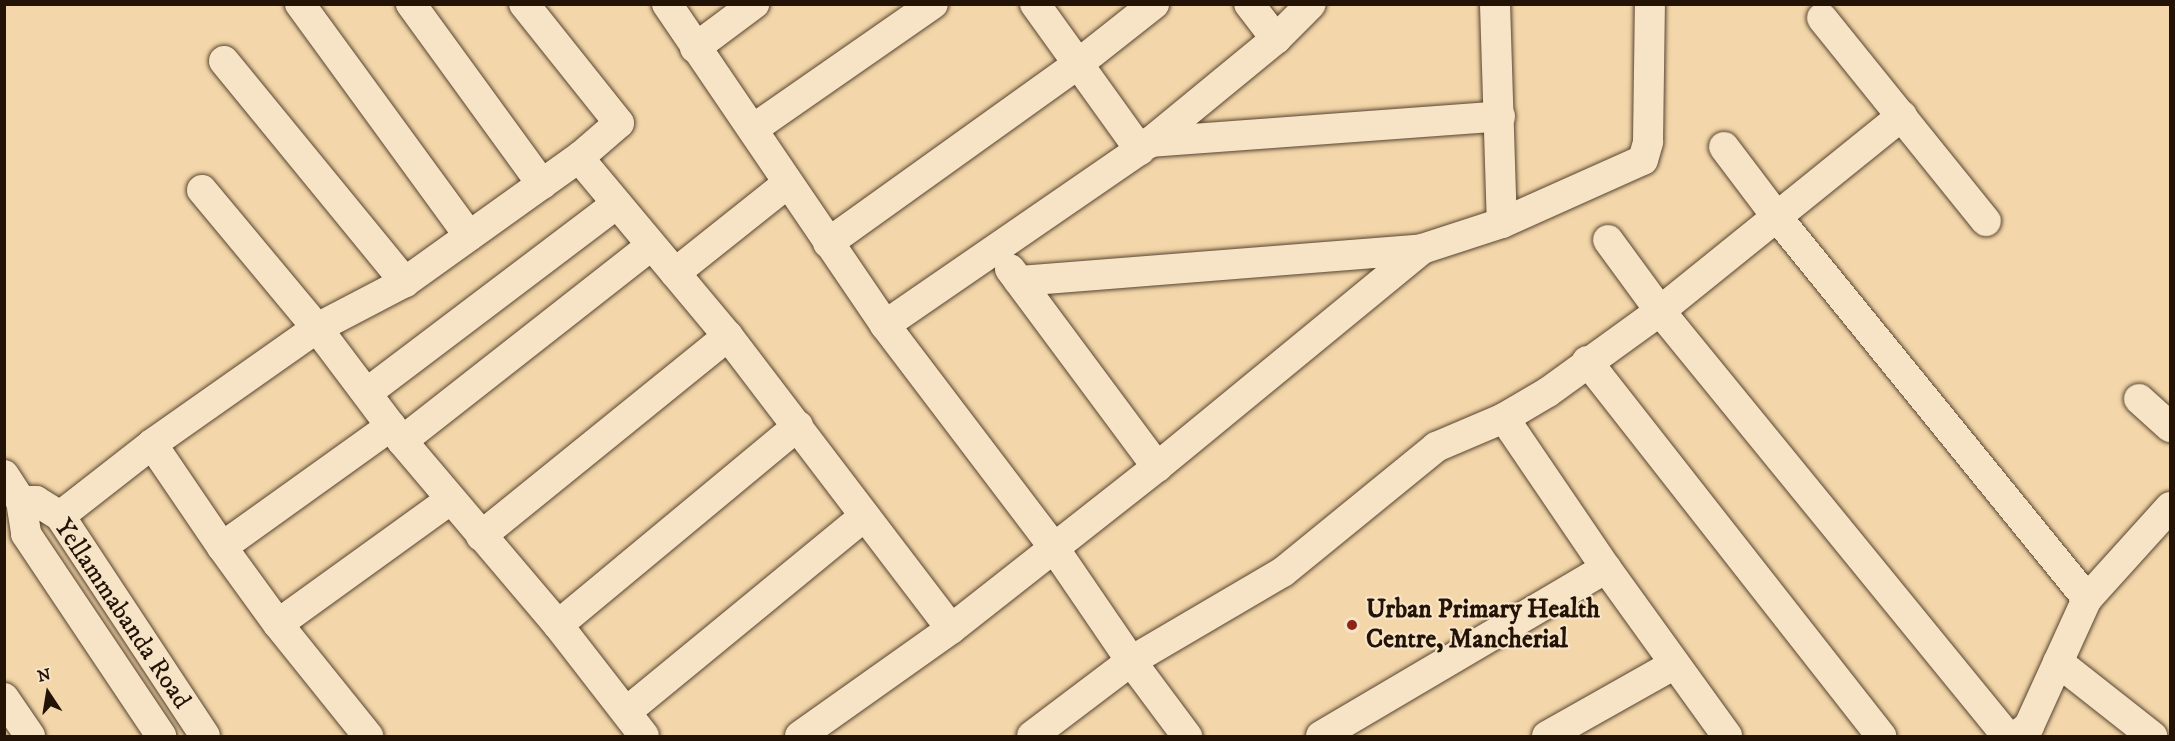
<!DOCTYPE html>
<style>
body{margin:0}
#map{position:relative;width:2175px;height:741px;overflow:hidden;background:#f3d6a9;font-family:"IM FELL DW Pica",serif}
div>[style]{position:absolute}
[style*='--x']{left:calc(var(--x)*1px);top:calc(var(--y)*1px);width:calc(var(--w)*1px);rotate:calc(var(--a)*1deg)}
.roads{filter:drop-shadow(0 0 2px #574430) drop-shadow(0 0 2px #574430)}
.minor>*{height:30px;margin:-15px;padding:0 15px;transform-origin:15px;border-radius:15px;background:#f7e4c7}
.dots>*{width:16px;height:16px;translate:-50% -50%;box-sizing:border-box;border:3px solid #f7e4c7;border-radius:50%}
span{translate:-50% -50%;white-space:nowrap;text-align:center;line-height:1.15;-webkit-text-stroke:4.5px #f7e4c7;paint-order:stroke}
.poi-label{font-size:26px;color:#231307;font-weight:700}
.left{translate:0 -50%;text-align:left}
.street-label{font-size:26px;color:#231307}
.frame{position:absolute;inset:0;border:6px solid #231307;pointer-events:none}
.north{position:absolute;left:18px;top:663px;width:60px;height:60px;-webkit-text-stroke:4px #f7e4c7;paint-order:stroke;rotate:348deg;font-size:16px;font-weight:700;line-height:24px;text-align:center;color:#231307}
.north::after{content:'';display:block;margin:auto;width:21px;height:27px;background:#231307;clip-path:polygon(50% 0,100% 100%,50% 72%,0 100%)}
</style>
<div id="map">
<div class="roads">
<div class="minor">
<i style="--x:300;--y:4;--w:287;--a:53.9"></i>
<i style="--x:411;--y:4;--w:223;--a:54"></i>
<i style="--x:667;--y:4;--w:388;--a:55.8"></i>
<i style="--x:885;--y:325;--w:280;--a:52.8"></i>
<i style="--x:1054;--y:548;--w:137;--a:55.7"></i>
<i style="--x:1131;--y:661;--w:94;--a:53.3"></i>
<i style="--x:1495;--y:4;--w:219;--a:88.2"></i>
<i style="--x:1822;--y:18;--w:261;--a:51.1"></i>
<i style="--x:1276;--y:39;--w:49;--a:-45"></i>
<i style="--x:695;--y:48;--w:74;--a:-36.7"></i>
<i style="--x:224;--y:61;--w:286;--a:50.7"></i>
<i style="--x:753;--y:129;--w:219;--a:-34.8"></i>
<i style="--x:1150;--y:142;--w:351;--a:-4.2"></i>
<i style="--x:1148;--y:144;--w:166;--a:-39.4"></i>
<i style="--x:1276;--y:39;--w:44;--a:-127.6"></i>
<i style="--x:1724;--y:147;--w:88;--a:52.9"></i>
<i style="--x:1777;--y:217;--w:492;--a:50.9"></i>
<i style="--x:581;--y:156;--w:9;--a:69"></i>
<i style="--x:584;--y:164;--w:224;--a:50.1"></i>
<i style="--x:728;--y:336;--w:368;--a:52.7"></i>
<i style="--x:202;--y:190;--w:180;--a:50.2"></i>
<i style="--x:317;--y:328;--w:141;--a:53"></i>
<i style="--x:402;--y:441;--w:241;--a:49.7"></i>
<i style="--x:558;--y:625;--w:140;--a:52.2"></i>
<i style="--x:1608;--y:240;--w:88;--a:53.8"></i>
<i style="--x:1660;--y:311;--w:549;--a:50.77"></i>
<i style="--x:828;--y:243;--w:307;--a:-35.6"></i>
<i style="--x:1078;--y:64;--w:97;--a:-38.3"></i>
<i style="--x:1010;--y:269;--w:247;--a:53.4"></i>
<i style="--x:675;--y:273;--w:144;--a:-38.5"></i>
<i style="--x:1019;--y:281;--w:404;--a:-4.5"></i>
<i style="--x:885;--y:325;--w:309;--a:-34.5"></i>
<i style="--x:1140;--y:150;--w:180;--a:-125.7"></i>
<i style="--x:1587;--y:361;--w:477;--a:51.9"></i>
<i style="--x:368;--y:392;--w:312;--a:-37.1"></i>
<i style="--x:2139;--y:399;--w:42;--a:42.1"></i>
<i style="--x:1504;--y:418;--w:181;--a:55.8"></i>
<i style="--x:402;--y:441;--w:316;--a:-38.1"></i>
<i style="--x:152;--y:444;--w:125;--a:55.8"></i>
<i style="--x:222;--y:547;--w:95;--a:54"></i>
<i style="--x:278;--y:624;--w:144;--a:51.2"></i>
<i style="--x:4;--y:475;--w:31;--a:57"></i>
<i style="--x:21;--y:501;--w:15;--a:0"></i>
<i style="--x:36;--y:501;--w:28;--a:32"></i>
<i style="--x:60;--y:516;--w:263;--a:56.6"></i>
<i style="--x:21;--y:501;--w:33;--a:81"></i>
<i style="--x:26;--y:534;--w:243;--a:56.2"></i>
<i style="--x:60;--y:516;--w:117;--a:-38"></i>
<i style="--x:152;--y:444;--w:202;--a:-35.1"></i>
<i style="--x:317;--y:328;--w:99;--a:-27.6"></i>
<i style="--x:405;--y:282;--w:216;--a:-35.6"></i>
<i style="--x:581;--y:156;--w:50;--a:-41"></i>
<i style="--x:619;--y:123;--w:152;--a:-128.6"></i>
<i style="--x:481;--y:536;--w:318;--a:-39"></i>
<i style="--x:222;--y:547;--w:208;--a:-35.6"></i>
<i style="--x:278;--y:624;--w:213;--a:-35.8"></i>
<i style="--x:558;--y:625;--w:312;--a:-39.7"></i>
<i style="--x:2058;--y:662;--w:120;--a:38.2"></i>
<i style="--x:4;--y:698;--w:46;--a:55.6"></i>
<i style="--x:626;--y:712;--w:309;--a:-39.4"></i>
<i style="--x:800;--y:736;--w:185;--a:-35.3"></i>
<i style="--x:951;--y:629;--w:262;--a:-38.2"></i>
<i style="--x:1157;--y:467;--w:343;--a:-39.4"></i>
<i style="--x:1422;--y:249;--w:84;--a:-18"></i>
<i style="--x:1502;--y:223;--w:154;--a:-24.1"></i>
<i style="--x:1643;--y:160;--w:19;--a:-74"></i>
<i style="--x:1648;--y:142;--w:138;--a:-89.2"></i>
<i style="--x:1032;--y:736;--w:124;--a:-37.1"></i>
<i style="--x:1131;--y:661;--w:176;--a:-30.4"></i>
<i style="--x:1283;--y:572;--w:198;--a:-39.2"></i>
<i style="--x:1436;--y:447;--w:74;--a:-23.1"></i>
<i style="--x:1504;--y:418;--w:51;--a:-30.6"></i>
<i style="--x:1548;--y:392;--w:138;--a:-35.9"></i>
<i style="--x:1660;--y:311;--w:311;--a:-38.9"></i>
<i style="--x:1321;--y:736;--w:331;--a:-30.5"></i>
<i style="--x:1606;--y:568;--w:207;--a:54.2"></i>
<i style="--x:1547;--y:736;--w:145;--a:-29.4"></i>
<i style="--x:2017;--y:736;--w:16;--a:-40"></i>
<i style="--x:2029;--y:726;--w:140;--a:-65.5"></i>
<i style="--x:2087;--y:599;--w:124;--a:-47.9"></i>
</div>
</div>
<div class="dots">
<i style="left:1352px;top:625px;background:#8f2418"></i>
</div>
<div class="poi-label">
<span class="left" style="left:1366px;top:625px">Urban Primary Health<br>Centre, Mancherial</span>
</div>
<div class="street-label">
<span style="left:122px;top:614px;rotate:56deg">Yellammabanda Road</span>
</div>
<div class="frame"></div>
<div class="north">N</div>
</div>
